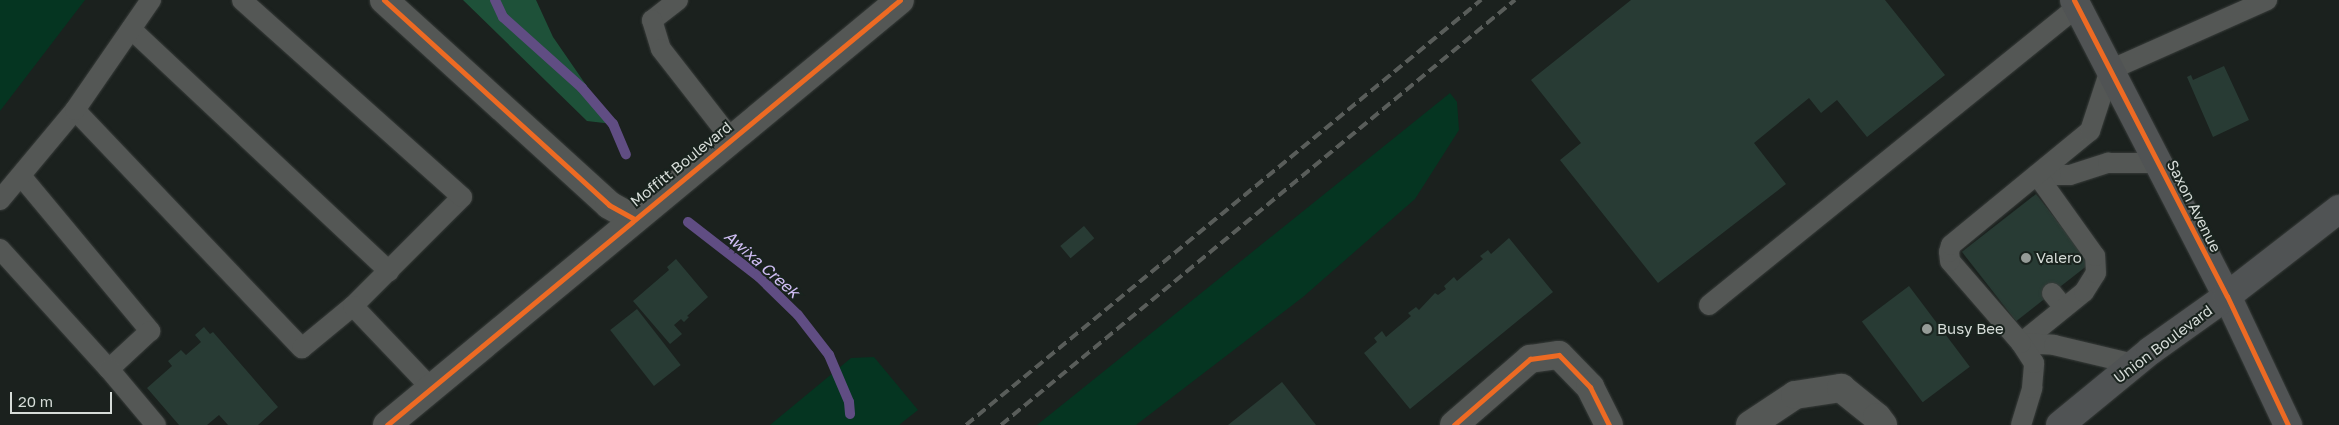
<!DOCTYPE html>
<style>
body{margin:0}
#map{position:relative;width:2339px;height:425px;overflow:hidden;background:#1b211e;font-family:"Golos Text",sans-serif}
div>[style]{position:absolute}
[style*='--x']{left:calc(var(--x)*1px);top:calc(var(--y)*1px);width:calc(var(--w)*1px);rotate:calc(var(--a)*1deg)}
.green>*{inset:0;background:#053521}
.forest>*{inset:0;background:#1e5139}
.stream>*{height:10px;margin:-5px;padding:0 5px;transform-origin:5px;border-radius:5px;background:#604d83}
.building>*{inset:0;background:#283b34;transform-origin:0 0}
.roads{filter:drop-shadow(0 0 1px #383c3a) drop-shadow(0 0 1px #383c3a)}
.lane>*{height:20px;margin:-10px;padding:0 10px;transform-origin:10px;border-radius:10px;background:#545755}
.street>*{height:28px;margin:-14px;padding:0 14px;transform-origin:14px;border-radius:14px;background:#545755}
.secondary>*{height:28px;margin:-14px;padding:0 14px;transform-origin:14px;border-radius:14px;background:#505354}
.rail>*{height:4px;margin-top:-2px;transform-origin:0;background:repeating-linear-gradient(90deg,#595d5a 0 10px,transparent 0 15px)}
.cycleway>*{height:5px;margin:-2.5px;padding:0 2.5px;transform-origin:2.5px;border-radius:2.5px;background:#ed6a23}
.dots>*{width:14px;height:14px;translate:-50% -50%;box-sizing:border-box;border:2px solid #19231e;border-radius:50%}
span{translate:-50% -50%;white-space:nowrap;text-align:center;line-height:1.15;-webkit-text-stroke:4px #19231e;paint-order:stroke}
.street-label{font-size:15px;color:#d6dcd8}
.poi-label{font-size:15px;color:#d6dcd8}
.left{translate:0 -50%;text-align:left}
.water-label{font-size:16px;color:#cfbdf3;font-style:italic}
.scale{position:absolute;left:10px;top:392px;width:102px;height:22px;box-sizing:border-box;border:2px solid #d6dcd8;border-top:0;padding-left:6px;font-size:15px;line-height:18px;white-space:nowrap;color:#d6dcd8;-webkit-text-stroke:4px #19231e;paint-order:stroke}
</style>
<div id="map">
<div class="green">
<i style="clip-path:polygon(0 0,85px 0,0 111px)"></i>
<i style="clip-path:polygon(1450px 93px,1457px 102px,1459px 130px,1415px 199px,1303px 297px,1136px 425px,1037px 425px)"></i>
<i style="clip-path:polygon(874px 357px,918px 410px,899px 425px,770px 425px,851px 358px)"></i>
</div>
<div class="forest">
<i style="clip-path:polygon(463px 0,536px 0,553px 37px,613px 124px,587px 121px)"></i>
</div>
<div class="stream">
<i style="--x:495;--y:0;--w:19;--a:65"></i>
<i style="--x:503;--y:17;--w:106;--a:41.9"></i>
<i style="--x:582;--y:88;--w:48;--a:49.3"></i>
<i style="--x:613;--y:124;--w:33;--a:67"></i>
<i style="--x:688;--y:222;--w:90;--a:37.8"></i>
<i style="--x:759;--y:277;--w:54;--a:44.3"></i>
<i style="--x:798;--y:315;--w:51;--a:52.2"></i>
<i style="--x:829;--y:355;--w:51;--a:66.9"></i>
<i style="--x:849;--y:402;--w:12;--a:85"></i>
</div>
<div class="building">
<i style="clip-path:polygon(1631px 0,1885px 0,1945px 75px,1867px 137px,1837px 100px,1821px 113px,1809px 98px,1754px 143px,1786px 184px,1658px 283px,1560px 160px,1581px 143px,1531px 80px)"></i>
<i style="clip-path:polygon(2224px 66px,2249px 120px,2213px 137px,2187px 77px,2191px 75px,2193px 80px)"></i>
<i style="left:2036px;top:194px;width:88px;height:94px;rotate:52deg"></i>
<i style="left:1084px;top:226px;width:16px;height:31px;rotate:50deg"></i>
<i style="clip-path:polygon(1509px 238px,1553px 292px,1410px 409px,1364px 353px,1377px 342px,1374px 338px,1382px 331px,1386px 337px,1411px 316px,1408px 313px,1416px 307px,1419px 310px,1435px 293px,1438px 295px,1446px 289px,1444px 286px,1454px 277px,1457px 281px,1483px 259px,1480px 256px,1488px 250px,1491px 254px)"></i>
<i style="clip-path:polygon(676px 259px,708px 297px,687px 316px,689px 317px,684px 322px,681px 319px,674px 325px,682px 334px,670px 344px,633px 301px,669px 270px,667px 267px)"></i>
<i style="left:1909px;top:286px;width:101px;height:59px;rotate:53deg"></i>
<i style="left:637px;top:309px;width:71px;height:34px;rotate:52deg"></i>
<i style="clip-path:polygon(204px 327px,210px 334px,213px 332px,278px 407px,258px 425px,228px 425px,219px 415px,207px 425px,179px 425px,147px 388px,172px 366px,168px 361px,181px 350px,186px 355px,201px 342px,195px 335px)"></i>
<i style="clip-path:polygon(1282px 382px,1316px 425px,1228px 425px)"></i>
</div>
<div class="roads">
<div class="lane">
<i style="--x:678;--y:0;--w:33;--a:142"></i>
<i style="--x:652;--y:20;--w:30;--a:73"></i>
<i style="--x:661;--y:49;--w:114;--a:52.1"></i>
<i style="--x:131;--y:29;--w:354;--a:43.2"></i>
<i style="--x:75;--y:110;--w:329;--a:46.4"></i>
<i style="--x:302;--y:348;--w:66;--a:-39.5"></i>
<i style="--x:353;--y:306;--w:154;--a:-45"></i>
<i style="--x:462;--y:197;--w:295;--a:-138.2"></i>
<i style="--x:2037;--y:175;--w:33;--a:0"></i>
<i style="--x:2070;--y:175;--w:40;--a:-18"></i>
<i style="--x:2108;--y:163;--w:50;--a:0"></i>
<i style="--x:21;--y:176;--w:202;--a:50.2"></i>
<i style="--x:150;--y:331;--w:56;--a:137.2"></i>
<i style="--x:0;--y:200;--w:117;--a:-50.2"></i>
<i style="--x:75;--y:110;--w:134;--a:-55.4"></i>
<i style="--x:0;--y:249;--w:162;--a:47.8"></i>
<i style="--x:109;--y:369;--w:73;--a:50"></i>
<i style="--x:2052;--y:293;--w:19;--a:51"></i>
<i style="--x:1709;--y:305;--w:474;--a:-39"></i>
<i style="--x:353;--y:306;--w:113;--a:46.4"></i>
<i style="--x:2021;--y:343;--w:81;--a:-39"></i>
<i style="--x:2084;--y:292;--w:22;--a:-58"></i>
<i style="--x:2096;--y:273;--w:17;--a:-93"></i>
<i style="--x:2095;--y:256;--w:100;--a:-125.6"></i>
<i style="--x:2021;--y:343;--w:33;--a:3"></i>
<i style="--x:2054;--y:345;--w:82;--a:13.4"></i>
<i style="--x:2021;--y:425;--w:39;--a:-73"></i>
<i style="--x:2032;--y:388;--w:25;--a:-85"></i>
<i style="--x:2034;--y:363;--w:24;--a:-123"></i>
<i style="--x:2021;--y:343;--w:108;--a:-130.9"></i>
<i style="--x:1950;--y:261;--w:9;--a:-96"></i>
<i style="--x:1949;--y:252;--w:7;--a:-74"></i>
<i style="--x:1951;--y:245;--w:180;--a:-39.4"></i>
<i style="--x:2090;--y:131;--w:64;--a:-71.8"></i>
<i style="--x:2110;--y:70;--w:172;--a:-24"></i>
</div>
<div class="street">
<i style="--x:384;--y:0;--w:304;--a:42.3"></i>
<i style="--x:609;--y:205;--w:29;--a:29"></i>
<i style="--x:387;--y:425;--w:666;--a:-39.64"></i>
<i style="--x:1454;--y:425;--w:101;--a:-41"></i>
<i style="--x:1530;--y:359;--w:29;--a:-8"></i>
<i style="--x:1559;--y:355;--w:45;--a:45.9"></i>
<i style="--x:1590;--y:387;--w:42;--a:63.4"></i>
<i style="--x:1750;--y:425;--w:54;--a:-33.7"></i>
<i style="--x:1795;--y:395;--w:47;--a:-8.7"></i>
<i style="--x:1841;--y:388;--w:46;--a:38.9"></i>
<i style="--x:1877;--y:417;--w:10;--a:53"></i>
</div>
<div class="secondary">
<i style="--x:2074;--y:0;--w:333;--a:62.7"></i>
<i style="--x:2227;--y:296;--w:143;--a:64.7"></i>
<i style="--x:2060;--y:425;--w:117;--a:-39.4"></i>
<i style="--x:2150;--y:351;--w:95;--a:-35.5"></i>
<i style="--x:2227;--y:296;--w:142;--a:-37.8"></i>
</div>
</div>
<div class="rail">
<i style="--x:966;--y:425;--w:668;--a:-39.53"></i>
<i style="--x:1001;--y:425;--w:667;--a:-39.59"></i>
</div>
<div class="cycleway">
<i style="--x:384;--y:0;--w:304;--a:42.3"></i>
<i style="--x:609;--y:205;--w:29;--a:29"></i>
<i style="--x:2074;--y:0;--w:333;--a:62.7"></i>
<i style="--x:2227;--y:296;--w:143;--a:64.7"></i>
<i style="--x:387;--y:425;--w:666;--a:-39.64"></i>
<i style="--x:1454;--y:425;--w:101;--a:-41"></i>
<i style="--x:1530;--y:359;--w:29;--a:-8"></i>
<i style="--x:1559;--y:355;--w:45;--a:45.9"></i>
<i style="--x:1590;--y:387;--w:42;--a:63.4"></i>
</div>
<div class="dots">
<i style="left:2026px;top:258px;background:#959b97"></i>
<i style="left:1927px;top:329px;background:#959b97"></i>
</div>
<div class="street-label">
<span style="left:681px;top:164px;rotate:-39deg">Moffitt Boulevard</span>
<span style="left:2194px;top:206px;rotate:63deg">Saxon Avenue</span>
<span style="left:2163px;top:344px;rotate:-37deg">Union Boulevard</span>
</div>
<div class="poi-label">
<span class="left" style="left:2036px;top:258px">Valero</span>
<span class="left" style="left:1937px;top:329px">Busy Bee</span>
</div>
<div class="water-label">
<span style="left:762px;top:264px;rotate:41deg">Awixa Creek</span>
</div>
<div class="scale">20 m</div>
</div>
